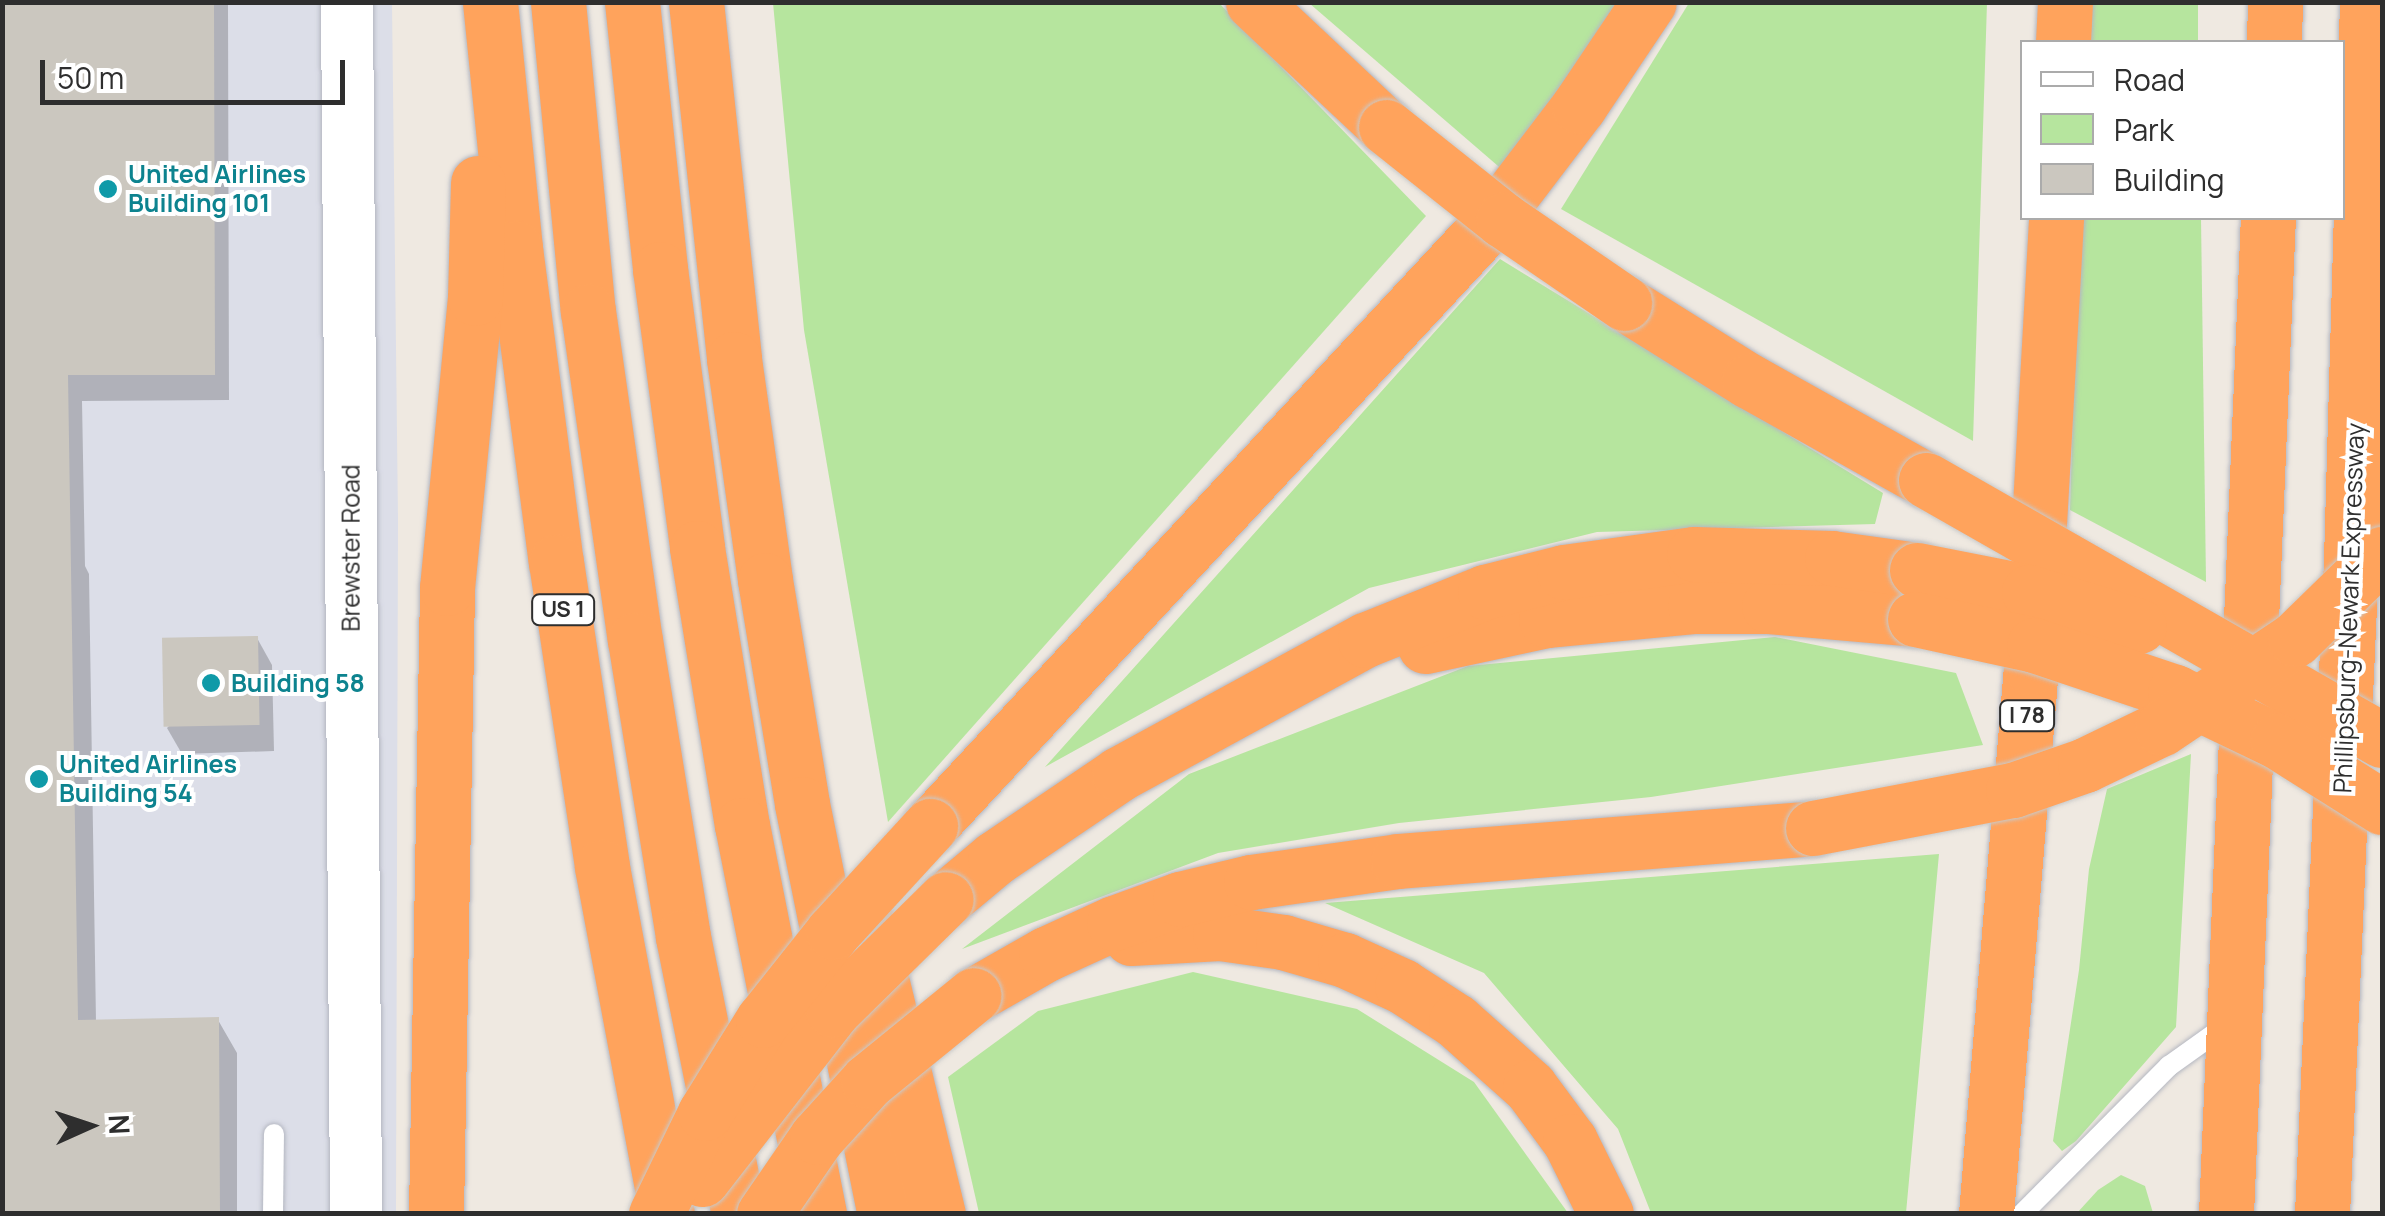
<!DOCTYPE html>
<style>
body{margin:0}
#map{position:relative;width:2385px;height:1216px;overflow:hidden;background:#efe9e1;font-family:Manrope,sans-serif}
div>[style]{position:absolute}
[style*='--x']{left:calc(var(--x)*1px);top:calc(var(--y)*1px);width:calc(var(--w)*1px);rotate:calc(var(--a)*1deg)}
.airport>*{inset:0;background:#dcdee8}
.green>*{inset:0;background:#b6e59e;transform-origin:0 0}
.shadow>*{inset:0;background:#0003}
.building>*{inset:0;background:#cbc7bf;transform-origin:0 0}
.roads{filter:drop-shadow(0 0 2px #b4b7c1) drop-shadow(0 0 2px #b4b7c1)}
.service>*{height:20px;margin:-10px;padding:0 10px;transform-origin:10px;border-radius:10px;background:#fff}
.tertiary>*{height:52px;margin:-26px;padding:0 26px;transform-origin:26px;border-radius:26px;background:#fff}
.motorway>*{height:55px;margin:-27.5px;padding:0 27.5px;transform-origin:27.5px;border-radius:27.5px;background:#ffa35c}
.bridges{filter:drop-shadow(0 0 2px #c9c9c9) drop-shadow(0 0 2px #c9c9c9)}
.motorway-bridge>*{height:55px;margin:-27.5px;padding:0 27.5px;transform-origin:27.5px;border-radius:27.5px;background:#ffa35c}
.dots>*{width:28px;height:28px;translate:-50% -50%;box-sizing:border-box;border:5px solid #fff;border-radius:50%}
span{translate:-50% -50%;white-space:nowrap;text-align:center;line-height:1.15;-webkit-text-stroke:8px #fff;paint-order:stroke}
.shield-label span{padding:2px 8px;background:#fff;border:2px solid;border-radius:8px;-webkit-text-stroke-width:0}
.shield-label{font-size:22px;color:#2e2e2e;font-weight:700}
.culture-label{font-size:25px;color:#0d838f;font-weight:700}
.left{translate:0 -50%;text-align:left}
.street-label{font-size:25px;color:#2e2e2e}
.frame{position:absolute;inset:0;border:5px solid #2e2e2e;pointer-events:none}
.legend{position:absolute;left:2020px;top:40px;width:325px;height:180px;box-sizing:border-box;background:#fff;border:2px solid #ababab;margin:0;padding:12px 18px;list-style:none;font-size:30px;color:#2e2e2e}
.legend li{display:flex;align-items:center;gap:20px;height:50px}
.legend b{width:50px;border:2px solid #ababab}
.north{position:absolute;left:40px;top:1076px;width:100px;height:100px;-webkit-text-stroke:8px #fff;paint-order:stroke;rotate:87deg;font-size:28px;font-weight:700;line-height:40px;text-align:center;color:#2e2e2e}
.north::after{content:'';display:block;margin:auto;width:35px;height:45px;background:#2e2e2e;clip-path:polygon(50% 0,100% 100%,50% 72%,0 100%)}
.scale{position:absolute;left:40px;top:60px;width:305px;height:45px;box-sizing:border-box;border:5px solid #2e2e2e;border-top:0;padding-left:12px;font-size:30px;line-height:35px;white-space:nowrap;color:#2e2e2e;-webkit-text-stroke:8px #fff;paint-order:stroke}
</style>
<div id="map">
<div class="airport">
<i style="clip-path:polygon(2px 3px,392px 3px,398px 520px,396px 1213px,3px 1213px)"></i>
</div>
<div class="green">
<i style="clip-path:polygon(773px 3px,1219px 3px,1426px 216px,888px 822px,804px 330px)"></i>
<i style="clip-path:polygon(1309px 3px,1616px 3px,1505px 172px)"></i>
<i style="clip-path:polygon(1689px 3px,1987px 3px,1973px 441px,1561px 209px)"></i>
<i style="left:2086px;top:3px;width:112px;height:39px"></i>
<i style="clip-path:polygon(2079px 218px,2201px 218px,2206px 582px,2070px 510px)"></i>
<i style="clip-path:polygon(1500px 259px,1883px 493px,1875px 524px,1597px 532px,1369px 588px,1045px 767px)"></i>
<i style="clip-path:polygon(1775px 637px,1956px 673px,1983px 745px,1651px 797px,1399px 823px,1218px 853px,962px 949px,1189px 774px,1468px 666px)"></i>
<i style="clip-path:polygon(2191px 754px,2176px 1027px,2076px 1141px,2062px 1151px,2053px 1141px,2079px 970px,2089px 869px,2107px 789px)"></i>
<i style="clip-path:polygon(1939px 854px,1906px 1213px,1651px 1213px,1618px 1129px,1484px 973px,1325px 903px)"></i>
<i style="clip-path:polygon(1193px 972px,1357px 1009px,1474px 1082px,1568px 1213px,979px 1213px,948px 1077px,1038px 1011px)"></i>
<i style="clip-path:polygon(2121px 1175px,2145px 1186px,2153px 1213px,2077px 1213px,2098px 1190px)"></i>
</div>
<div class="shadow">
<i style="clip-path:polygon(2px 2px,228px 2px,229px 400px,82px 401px,85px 566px,89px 574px,96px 1022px,218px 1020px,237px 1053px,237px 1214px,2px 1214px)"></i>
<i style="clip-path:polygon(257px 638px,272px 665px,274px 751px,182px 754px,167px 728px)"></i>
</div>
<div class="building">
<i style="clip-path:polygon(2px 2px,214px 2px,215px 375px,68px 375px,78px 1020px,219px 1017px,220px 1214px,2px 1214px)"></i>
<i style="left:258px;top:636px;width:89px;height:96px;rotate:89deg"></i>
</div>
<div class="roads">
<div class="service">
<i style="--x:273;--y:1214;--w:80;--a:-89.3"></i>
<i style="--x:2022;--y:1214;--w:209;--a:-45.2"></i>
<i style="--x:2169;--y:1066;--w:69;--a:-35.5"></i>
</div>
<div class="tertiary">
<i style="--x:347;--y:2;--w:1212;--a:89.57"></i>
</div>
<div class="motorway">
<i style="--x:490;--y:2;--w:247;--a:84.2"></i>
<i style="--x:515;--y:248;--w:317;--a:82.6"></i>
<i style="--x:556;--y:562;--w:308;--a:81.4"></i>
<i style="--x:602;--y:867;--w:353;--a:79.4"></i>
<i style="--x:558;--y:2;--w:310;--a:84.5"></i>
<i style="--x:588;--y:311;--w:332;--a:81.9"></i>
<i style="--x:635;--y:640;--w:301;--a:80.8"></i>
<i style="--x:683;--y:937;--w:283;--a:78.6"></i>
<i style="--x:632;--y:2;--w:268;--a:84"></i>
<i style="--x:660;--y:269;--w:281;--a:82.4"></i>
<i style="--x:697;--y:548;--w:281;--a:80.8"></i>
<i style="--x:742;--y:825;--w:397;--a:78.8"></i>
<i style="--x:696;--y:2;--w:359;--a:83.9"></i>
<i style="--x:734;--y:359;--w:223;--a:82"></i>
<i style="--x:765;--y:580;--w:227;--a:80.6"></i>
<i style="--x:802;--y:804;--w:418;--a:78.6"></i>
<i style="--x:1253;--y:2;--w:183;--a:43.2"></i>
<i style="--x:2063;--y:42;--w:40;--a:-87.1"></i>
<i style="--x:2274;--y:42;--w:40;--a:-88.6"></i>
<i style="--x:1624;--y:303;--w:147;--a:32"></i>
<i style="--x:1749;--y:381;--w:203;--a:29.2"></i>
<i style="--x:1425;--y:646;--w:124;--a:-12.1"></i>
<i style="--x:1546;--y:620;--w:150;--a:-5.4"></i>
<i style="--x:1695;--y:606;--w:74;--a:0"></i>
<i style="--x:1769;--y:606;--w:147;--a:5.1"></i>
<i style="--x:930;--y:826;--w:823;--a:-47.12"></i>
<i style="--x:1490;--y:223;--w:147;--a:-52.7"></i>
<i style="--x:1579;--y:106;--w:125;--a:-56.1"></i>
<i style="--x:946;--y:899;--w:64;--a:-39.9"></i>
<i style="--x:995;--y:858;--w:150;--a:-34.1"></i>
<i style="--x:1119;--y:774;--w:280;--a:-28.6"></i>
<i style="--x:1365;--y:640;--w:129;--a:-21.8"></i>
<i style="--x:1485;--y:592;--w:81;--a:-14.2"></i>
<i style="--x:1564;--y:572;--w:131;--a:-7.9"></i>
<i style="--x:1694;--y:554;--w:138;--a:1.7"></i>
<i style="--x:1832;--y:558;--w:86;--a:8"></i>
<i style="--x:868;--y:925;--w:297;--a:76.4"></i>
<i style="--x:1131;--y:938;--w:89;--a:-3.2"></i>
<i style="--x:1220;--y:933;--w:64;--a:8.1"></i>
<i style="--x:1283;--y:942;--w:65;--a:16.2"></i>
<i style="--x:1345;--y:960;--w:63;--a:24.5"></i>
<i style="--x:1402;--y:986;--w:64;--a:32.9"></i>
<i style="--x:1456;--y:1021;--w:99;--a:41.7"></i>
<i style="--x:1530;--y:1087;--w:67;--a:53.5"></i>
<i style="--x:1570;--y:1141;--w:81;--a:63.7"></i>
<i style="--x:974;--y:995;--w:83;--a:-29.7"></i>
<i style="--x:1046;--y:954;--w:75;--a:-24.5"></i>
<i style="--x:1114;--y:923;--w:70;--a:-20"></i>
<i style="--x:1180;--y:899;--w:73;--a:-13.5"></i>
<i style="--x:1251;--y:882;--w:148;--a:-8.1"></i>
<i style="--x:1398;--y:861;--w:416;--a:-4.5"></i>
<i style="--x:436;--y:1214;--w:626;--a:-88.99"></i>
<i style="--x:447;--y:588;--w:291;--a:-84.5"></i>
<i style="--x:475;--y:298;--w:115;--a:-88.5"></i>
<i style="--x:1986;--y:1214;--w:549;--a:-85.3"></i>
<i style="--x:2031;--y:667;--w:450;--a:-86.8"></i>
<i style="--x:2226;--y:1214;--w:997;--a:-87.59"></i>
<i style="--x:2322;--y:1214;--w:655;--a:-87.46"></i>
<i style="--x:2351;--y:560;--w:558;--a:-88.36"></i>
</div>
</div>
<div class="bridges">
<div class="motorway-bridge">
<i style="--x:1386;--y:127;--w:149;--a:38.5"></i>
<i style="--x:1503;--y:220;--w:147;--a:34.4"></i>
<i style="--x:1926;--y:480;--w:525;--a:29.69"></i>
<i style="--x:1917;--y:570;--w:114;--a:11.1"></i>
<i style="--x:2029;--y:592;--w:115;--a:17.2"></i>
<i style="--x:1915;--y:619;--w:122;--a:12.3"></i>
<i style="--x:2034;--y:645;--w:149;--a:18.4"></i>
<i style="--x:2175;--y:692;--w:113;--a:25.7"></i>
<i style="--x:2277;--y:741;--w:124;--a:32.2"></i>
<i style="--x:1813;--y:828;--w:204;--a:-10.8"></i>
<i style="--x:2013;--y:790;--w:76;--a:-19.1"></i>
<i style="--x:2085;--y:765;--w:85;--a:-25.7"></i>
<i style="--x:2162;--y:728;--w:160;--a:-33.8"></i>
<i style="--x:2295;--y:639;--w:122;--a:-44.3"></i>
<i style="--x:702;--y:1179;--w:214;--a:-52.2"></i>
<i style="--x:833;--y:1010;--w:158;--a:-44.5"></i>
<i style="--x:656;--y:1214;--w:112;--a:-64.1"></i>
<i style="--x:705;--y:1113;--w:110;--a:-58.1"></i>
<i style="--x:763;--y:1020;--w:112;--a:-51.5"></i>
<i style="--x:833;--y:932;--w:144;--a:-47.5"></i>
<i style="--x:764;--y:1214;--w:93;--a:-55.5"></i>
<i style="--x:817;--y:1137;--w:76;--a:-47.7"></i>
<i style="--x:868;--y:1081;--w:136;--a:-39.1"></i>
</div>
</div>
<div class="dots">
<i style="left:108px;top:189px;background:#0f9aa8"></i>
<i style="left:211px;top:683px;background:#0f9aa8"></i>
<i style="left:39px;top:779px;background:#0f9aa8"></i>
</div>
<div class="shield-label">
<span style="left:563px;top:610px">US 1</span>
<span style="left:2027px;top:716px">I 78</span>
</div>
<div class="culture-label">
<span class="left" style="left:128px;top:189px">United Airlines<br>Building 101</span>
<span class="left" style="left:231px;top:683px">Building 58</span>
<span class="left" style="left:59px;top:779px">United Airlines<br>Building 54</span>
</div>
<div class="street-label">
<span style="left:351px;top:548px;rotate:-90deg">Brewster Road</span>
<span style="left:2349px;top:608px;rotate:-88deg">Phillipsburg-Newark Expressway</span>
</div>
<div class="frame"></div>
<ul class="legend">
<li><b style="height:12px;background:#fff"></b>Road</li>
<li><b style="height:28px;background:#b6e59e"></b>Park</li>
<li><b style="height:28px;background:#cbc7bf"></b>Building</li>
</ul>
<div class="north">N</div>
<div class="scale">50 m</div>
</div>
